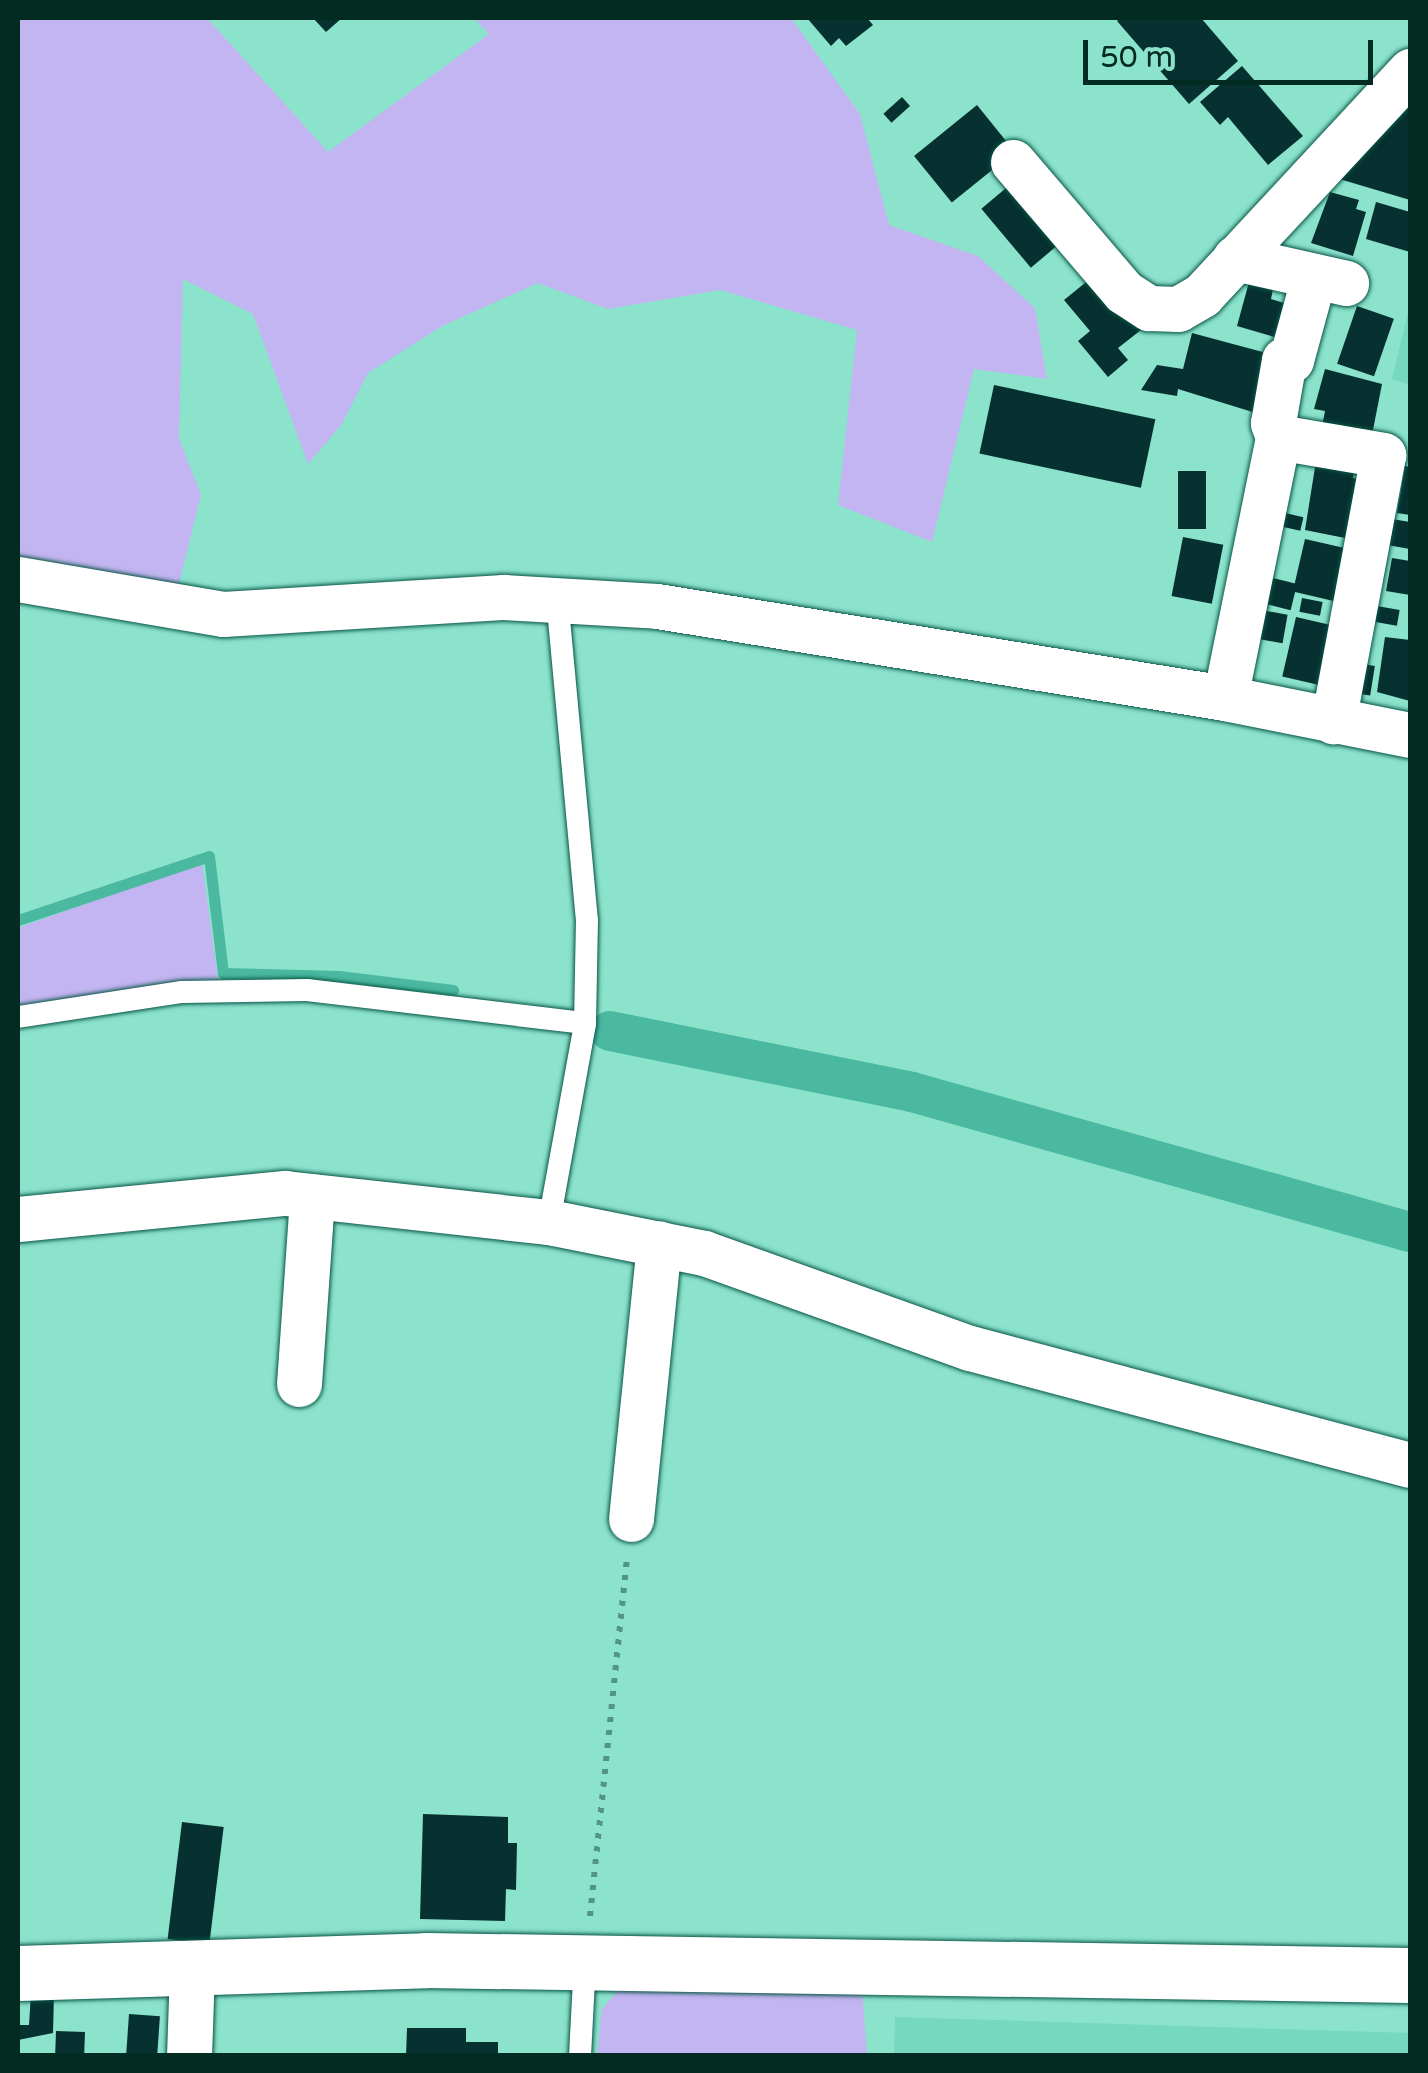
<!DOCTYPE html>
<style>
body{margin:0}
#map{position:relative;width:1428px;height:2073px;overflow:hidden;background:#8be3cc;font-family:"Varela Round",sans-serif}
div>[style]{position:absolute}
[style*='--x']{left:calc(var(--x)*1px);top:calc(var(--y)*1px);width:calc(var(--w)*1px);rotate:calc(var(--a)*1deg)}
.built>*{inset:0;background:#76d8bf}
.green>*{inset:0;background:#c3b5f1}
.stream>*{height:11px;margin:-5.5px;padding:0 5.5px;transform-origin:5.5px;border-radius:5.5px;background:#4ab9a0}
.canal>*{height:40px;margin:-20px;padding:0 20px;transform-origin:20px;border-radius:20px;background:#4ab9a0}
.building>*{inset:0;background:#073030;transform-origin:0 0}
.path>*{height:6px;margin-top:-3px;transform-origin:0;background:repeating-linear-gradient(90deg,#519584 0 5px,transparent 0 13px)}
.roads{filter:drop-shadow(0 0 2px #075547) drop-shadow(0 0 2px #075547)}
.service>*{height:22px;margin:-11px;padding:0 11px;transform-origin:11px;border-radius:11px;background:#fff}
.minor>*{height:45px;margin:-22.5px;padding:0 22.5px;transform-origin:22.5px;border-radius:22.5px;background:#fff}
.tertiary>*{height:55px;margin:-27.5px;padding:0 27.5px;transform-origin:27.5px;border-radius:27.5px;background:#fff}
span{translate:-50% -50%;white-space:nowrap;text-align:center;line-height:1.15;-webkit-text-stroke:10px #8be3cc;paint-order:stroke}
.frame{position:absolute;inset:0;border:20px solid #032b22;pointer-events:none}
.scale{position:absolute;left:1083px;top:40px;width:290px;height:45px;box-sizing:border-box;border:5px solid #032b22;border-top:0;padding-left:12px;font-size:30px;line-height:35px;white-space:nowrap;color:#032b22;-webkit-text-stroke:8px #8be3cc;paint-order:stroke}
</style>
<div id="map">
<div class="built">
<i style="clip-path:polygon(1410px 304px,1410px 385px,1392px 379px)"></i>
<i style="clip-path:polygon(895px 2017px,1410px 2033px,1410px 2055px,894px 2055px)"></i>
</div>
<div class="green">
<i style="clip-path:polygon(18px 18px,207px 18px,328px 152px,489px 34px,474px 18px,791px 18px,860px 114px,889px 225px,978px 256px,1035px 308px,1047px 379px,974px 369px,932px 542px,838px 505px,857px 330px,720px 290px,608px 309px,538px 283px,442px 326px,368px 373px,342px 424px,308px 464px,253px 314px,183px 279px,179px 438px,201px 495px,178px 588px,18px 561px)"></i>
<i style="clip-path:polygon(202px 862px,218px 980px,18px 1008px,18px 928px)"></i>
<i style="clip-path:polygon(627px 1980px,862px 1986px,867px 2055px,597px 2056px,602px 2009px)"></i>
</div>
<div class="stream">
<i style="--x:18;--y:920;--w:201;--a:-18.5"></i>
<i style="--x:209;--y:856;--w:118;--a:83.2"></i>
<i style="--x:223;--y:973;--w:116;--a:1.5"></i>
<i style="--x:339;--y:976;--w:115;--a:7"></i>
</div>
<div class="canal">
<i style="--x:610;--y:1031;--w:308;--a:11.4"></i>
<i style="--x:912;--y:1092;--w:517;--a:15.7"></i>
</div>
<div class="building">
<i style="clip-path:polygon(313px 18px,342px 18px,326px 32px)"></i>
<i style="clip-path:polygon(807px 18px,867px 18px,873px 25px,846px 46px,839px 38px,831px 46px)"></i>
<i style="clip-path:polygon(1121px 18px,1201px 18px,1238px 61px,1189px 104px,1117px 21px)"></i>
<i style="clip-path:polygon(1242px 66px,1303px 136px,1268px 165px,1228px 117px,1220px 125px,1200px 102px)"></i>
<i style="left:902px;top:97px;width:12px;height:25px;rotate:48deg"></i>
<i style="clip-path:polygon(1410px 101px,1410px 200px,1336px 178px)"></i>
<i style="left:977px;top:105px;width:60px;height:81px;rotate:51deg"></i>
<i style="left:1012px;top:183px;width:77px;height:40px;rotate:50deg"></i>
<i style="clip-path:polygon(1330px 192px,1359px 200px,1356px 209px,1366px 212px,1353px 256px,1311px 243px)"></i>
<i style="clip-path:polygon(1376px 202px,1410px 212px,1410px 252px,1366px 239px)"></i>
<i style="clip-path:polygon(1096px 274px,1141px 330px,1118px 348px,1128px 360px,1108px 377px,1078px 341px,1090px 331px,1064px 300px)"></i>
<i style="clip-path:polygon(1249px 282px,1273px 289px,1271px 299px,1297px 307px,1288px 341px,1237px 326px)"></i>
<i style="left:1357px;top:306px;width:39px;height:61px;rotate:19deg"></i>
<i style="clip-path:polygon(1192px 333px,1274px 355px,1259px 414px,1178px 389px,1177px 396px,1141px 390px,1157px 365px,1183px 369px)"></i>
<i style="clip-path:polygon(1325px 369px,1382px 384px,1372px 435px,1322px 426px,1325px 411px,1314px 409px)"></i>
<i style="left:994px;top:385px;width:165px;height:70px;rotate:12deg"></i>
<i style="clip-path:polygon(1316px 461px,1355px 468px,1353px 478px,1361px 480px,1350px 539px,1305px 530px)"></i>
<i style="clip-path:polygon(1405px 466px,1410px 467px,1410px 515px,1397px 513px)"></i>
<i style="left:1178px;top:471px;width:28px;height:58px"></i>
<i style="left:1281px;top:512px;width:23px;height:14px;rotate:13deg"></i>
<i style="clip-path:polygon(1392px 519px,1410px 522px,1410px 549px,1387px 545px)"></i>
<i style="left:1183px;top:537px;width:41px;height:60px;rotate:11deg"></i>
<i style="left:1305px;top:539px;width:45px;height:54px;rotate:13deg"></i>
<i style="clip-path:polygon(1392px 558px,1410px 561px,1410px 595px,1386px 591px)"></i>
<i style="left:1269px;top:577px;width:29px;height:27px;rotate:14deg"></i>
<i style="left:1302px;top:598px;width:21px;height:14px;rotate:11deg"></i>
<i style="left:1377px;top:606px;width:23px;height:16px;rotate:10deg"></i>
<i style="left:1261px;top:610px;width:27px;height:29px;rotate:10deg"></i>
<i style="left:1296px;top:617px;width:40px;height:61px;rotate:13deg"></i>
<i style="clip-path:polygon(1385px 637px,1410px 640px,1410px 701px,1377px 692px)"></i>
<i style="left:1363px;top:664px;width:12px;height:30px;rotate:9deg"></i>
<i style="clip-path:polygon(423px 1814px,508px 1817px,508px 1843px,517px 1843px,516px 1890px,506px 1889px,505px 1921px,420px 1919px)"></i>
<i style="left:182px;top:1822px;width:42px;height:118px;rotate:7deg"></i>
<i style="clip-path:polygon(31px 1993px,54px 1994px,53px 2033px,18px 2040px,19px 2025px,29px 2025px)"></i>
<i style="left:129px;top:2014px;width:31px;height:42px;rotate:4deg"></i>
<i style="clip-path:polygon(407px 2028px,466px 2028px,466px 2042px,498px 2042px,498px 2056px,406px 2056px)"></i>
<i style="left:56px;top:2031px;width:29px;height:25px;rotate:2deg"></i>
</div>
<div class="path">
<i style="--x:590;--y:1916;--w:363;--a:-84.1"></i>
</div>
<div class="roads">
<div class="service">
<i style="--x:18;--y:1017;--w:166;--a:-8.7"></i>
<i style="--x:182;--y:992;--w:125;--a:-0.9"></i>
<i style="--x:307;--y:990;--w:280;--a:6.8"></i>
<i style="--x:549;--y:1222;--w:202;--a:-79.7"></i>
<i style="--x:585;--y:1023;--w:102;--a:-88.9"></i>
<i style="--x:587;--y:921;--w:323;--a:-95.3"></i>
<i style="--x:580;--y:2056;--w:94;--a:-87"></i>
</div>
<div class="minor">
<i style="--x:1013;--y:162;--w:171;--a:49.5"></i>
<i style="--x:1124;--y:292;--w:30;--a:33"></i>
<i style="--x:1149;--y:308;--w:29;--a:2"></i>
<i style="--x:1178;--y:309;--w:28;--a:-30"></i>
<i style="--x:1202;--y:295;--w:306;--a:-47.1"></i>
<i style="--x:1235;--y:258;--w:114;--a:12.7"></i>
<i style="--x:1278;--y:437;--w:15;--a:-110"></i>
<i style="--x:1273;--y:423;--w:64;--a:-80.1"></i>
<i style="--x:1284;--y:360;--w:7;--a:0"></i>
<i style="--x:1291;--y:360;--w:87;--a:-74.7"></i>
<i style="--x:18;--y:579;--w:208;--a:9.7"></i>
<i style="--x:223;--y:614;--w:281;--a:-3.5"></i>
<i style="--x:503;--y:597;--w:154;--a:3.3"></i>
<i style="--x:657;--y:606;--w:575;--a:9.2"></i>
<i style="--x:1225;--y:698;--w:189;--a:11.3"></i>
<i style="--x:1225;--y:698;--w:266;--a:-78.5"></i>
<i style="--x:1278;--y:437;--w:107;--a:9.7"></i>
<i style="--x:1383;--y:455;--w:271;--a:100.6"></i>
<i style="--x:18;--y:1219;--w:268;--a:-5.6"></i>
<i style="--x:285;--y:1193;--w:266;--a:6.3"></i>
<i style="--x:549;--y:1222;--w:158;--a:11.3"></i>
<i style="--x:704;--y:1253;--w:282;--a:19.7"></i>
<i style="--x:970;--y:1348;--w:455;--a:14.9"></i>
<i style="--x:299;--y:1384;--w:188;--a:-86"></i>
<i style="--x:631;--y:1519;--w:277;--a:-84.2"></i>
<i style="--x:189;--y:2056;--w:86;--a:-88"></i>
</div>
<div class="tertiary">
<i style="--x:18;--y:1973;--w:408;--a:-1.8"></i>
<i style="--x:426;--y:1960;--w:984;--a:0.87"></i>
</div>
</div>
<div class="frame"></div>
<div class="scale">50 m</div>
</div>
